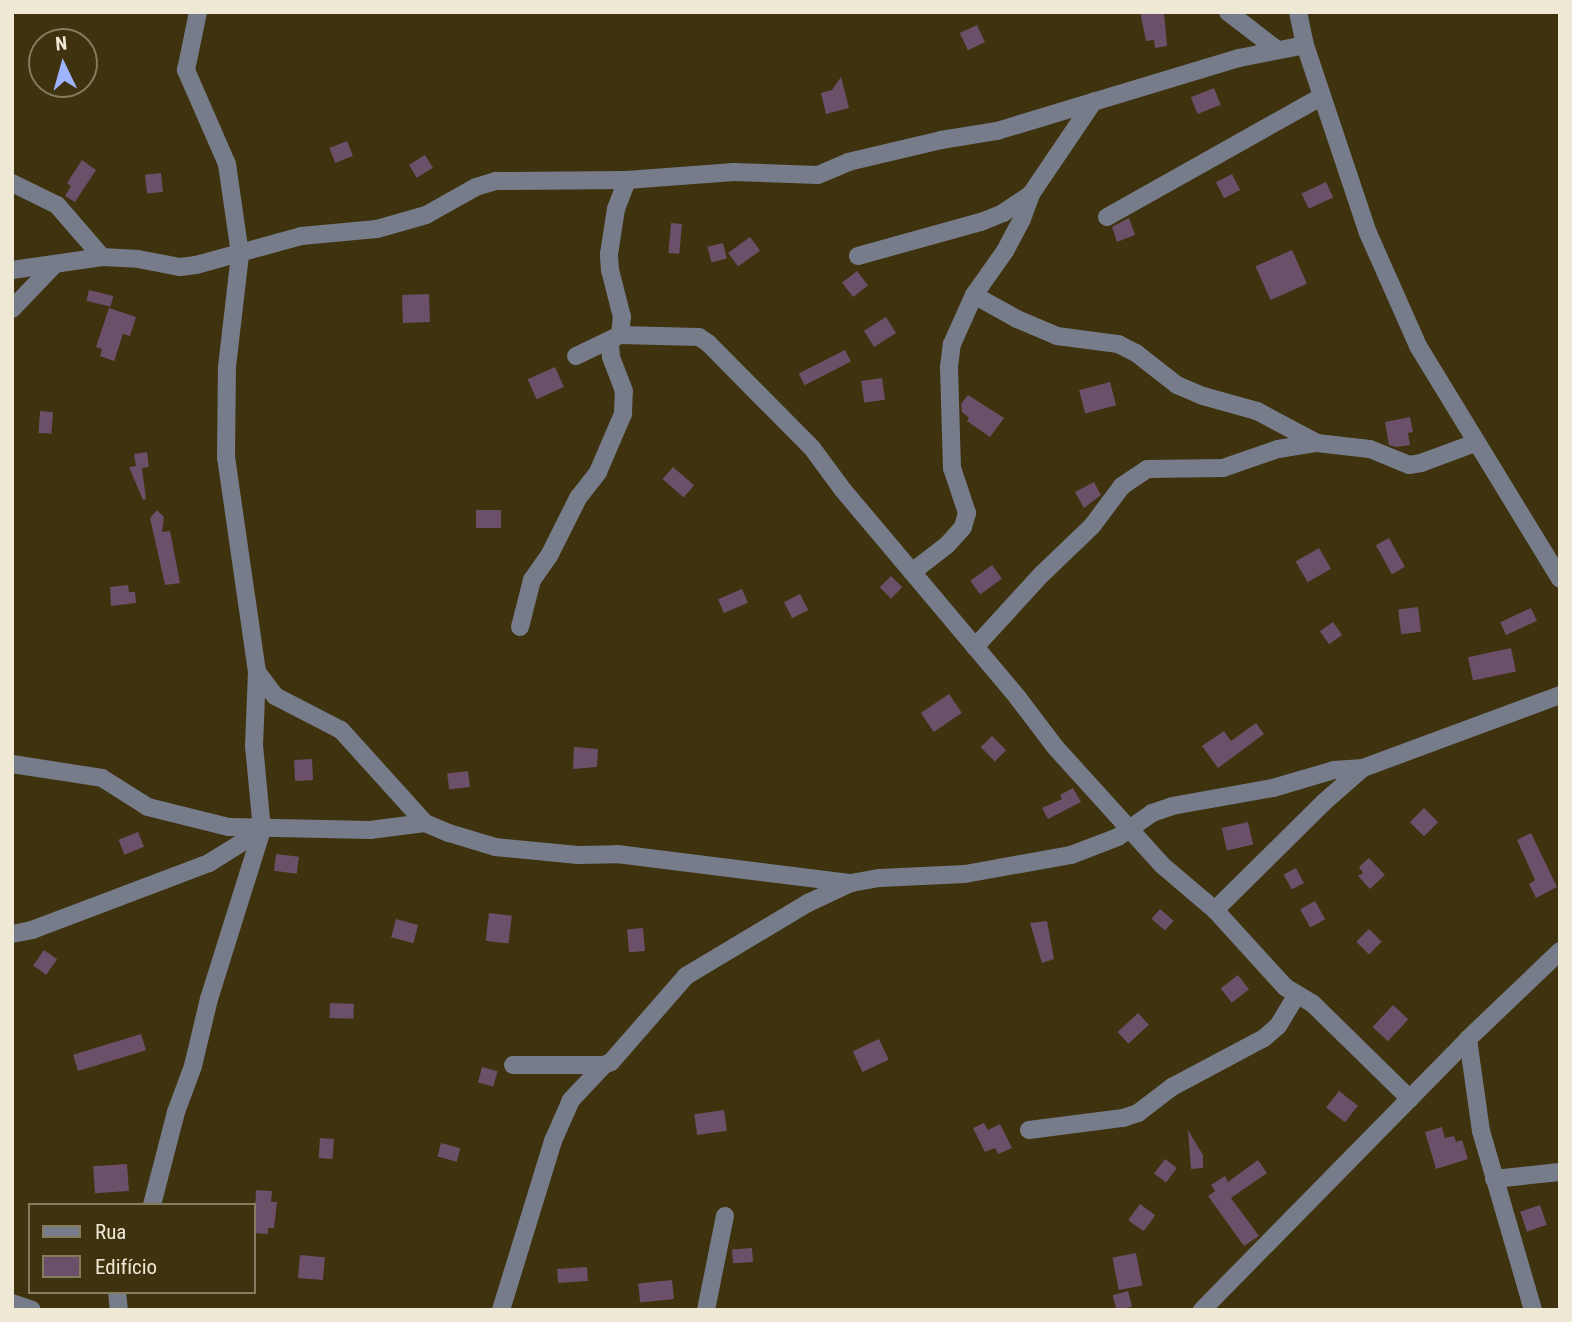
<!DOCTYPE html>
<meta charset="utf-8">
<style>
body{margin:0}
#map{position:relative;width:1572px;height:1322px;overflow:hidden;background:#3e320f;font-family:"Roboto Condensed",sans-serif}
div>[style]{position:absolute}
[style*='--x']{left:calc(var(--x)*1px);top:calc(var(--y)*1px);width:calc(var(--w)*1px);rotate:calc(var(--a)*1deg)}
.building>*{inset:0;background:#6c4f68;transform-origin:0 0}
.minor>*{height:18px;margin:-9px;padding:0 9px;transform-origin:9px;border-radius:9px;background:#777c8b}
span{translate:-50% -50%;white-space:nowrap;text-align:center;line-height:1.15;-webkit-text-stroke:6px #3e320f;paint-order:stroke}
.frame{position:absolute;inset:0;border:14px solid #efe8d5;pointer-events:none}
.legend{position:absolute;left:28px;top:1203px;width:228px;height:91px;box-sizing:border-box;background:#3e320f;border:2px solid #857b5e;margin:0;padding:9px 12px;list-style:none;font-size:21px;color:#efe8d5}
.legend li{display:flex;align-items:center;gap:14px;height:35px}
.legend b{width:35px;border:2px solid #857b5e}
.north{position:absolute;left:28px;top:28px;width:70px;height:70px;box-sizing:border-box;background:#3e320f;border:2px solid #857b5e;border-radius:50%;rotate:355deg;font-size:19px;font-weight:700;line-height:28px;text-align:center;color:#efe8d5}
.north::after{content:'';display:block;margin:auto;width:24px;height:32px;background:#9eb4fd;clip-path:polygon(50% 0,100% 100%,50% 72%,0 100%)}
</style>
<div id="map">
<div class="building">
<i style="clip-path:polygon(1140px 12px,1164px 12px,1167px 46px,1155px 48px,1154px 40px,1146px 41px)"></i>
<i style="left:977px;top:25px;width:19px;height:19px;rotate:65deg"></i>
<i style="clip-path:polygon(841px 77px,849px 108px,826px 114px,821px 93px,832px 90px)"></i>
<i style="left:1214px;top:88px;width:18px;height:25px;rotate:68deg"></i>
<i style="left:347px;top:141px;width:16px;height:19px;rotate:68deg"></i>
<i style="left:425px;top:155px;width:15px;height:19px;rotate:58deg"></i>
<i style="clip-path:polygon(82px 160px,96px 170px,75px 202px,65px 196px,71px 186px,67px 183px)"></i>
<i style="left:161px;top:173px;width:19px;height:16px;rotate:84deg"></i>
<i style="left:1232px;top:174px;width:18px;height:18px;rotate:63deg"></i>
<i style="left:1326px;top:182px;width:17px;height:27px;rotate:65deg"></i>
<i style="clip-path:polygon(1129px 218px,1135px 235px,1117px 242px,1112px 227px)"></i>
<i style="left:671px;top:223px;width:11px;height:30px;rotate:5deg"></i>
<i style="left:750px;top:237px;width:17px;height:27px;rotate:54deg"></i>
<i style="left:723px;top:243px;width:16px;height:16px;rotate:76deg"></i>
<i style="left:1292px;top:250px;width:37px;height:40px;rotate:66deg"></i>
<i style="left:857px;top:271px;width:18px;height:19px;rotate:52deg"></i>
<i style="left:89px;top:290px;width:25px;height:11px;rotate:14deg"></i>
<i style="left:429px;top:294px;width:28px;height:27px;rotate:88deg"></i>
<i style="clip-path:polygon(109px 308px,136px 317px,130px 336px,123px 334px,114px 361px,100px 356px,102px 349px,96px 347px)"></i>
<i style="left:886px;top:317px;width:19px;height:26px;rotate:58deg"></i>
<i style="left:845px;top:350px;width:13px;height:52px;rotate:63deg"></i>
<i style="left:555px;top:367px;width:22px;height:30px;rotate:66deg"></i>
<i style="left:882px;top:378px;width:22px;height:21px;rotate:82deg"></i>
<i style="left:1110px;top:382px;width:24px;height:32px;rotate:75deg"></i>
<i style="clip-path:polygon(968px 395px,1004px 418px,990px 437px,967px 421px,969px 418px,962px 412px,961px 404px)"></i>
<i style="left:40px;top:411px;width:13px;height:22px;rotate:4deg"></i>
<i style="clip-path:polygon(1410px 417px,1413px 432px,1408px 433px,1410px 445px,1396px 447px,1389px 445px,1385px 422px)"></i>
<i style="clip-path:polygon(147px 452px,149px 467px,142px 468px,146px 499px,143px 500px,129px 467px,136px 466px,134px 454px)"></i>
<i style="left:673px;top:467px;width:28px;height:16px;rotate:41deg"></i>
<i style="clip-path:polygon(1094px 482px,1101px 495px,1084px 508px,1075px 492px)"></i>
<i style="clip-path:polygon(157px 510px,164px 517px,162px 532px,170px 531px,180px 583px,165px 585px,150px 518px)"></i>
<i style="left:476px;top:510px;width:25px;height:18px"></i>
<i style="left:1389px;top:538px;width:33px;height:15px;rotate:61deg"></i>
<i style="left:1319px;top:548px;width:24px;height:27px;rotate:60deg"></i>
<i style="left:992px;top:565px;width:17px;height:27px;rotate:54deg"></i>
<i style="left:891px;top:576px;width:16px;height:16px;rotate:45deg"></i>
<i style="clip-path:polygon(128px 585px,129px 592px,135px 592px,136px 603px,111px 606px,110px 587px)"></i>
<i style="left:742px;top:589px;width:15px;height:26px;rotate:67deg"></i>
<i style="left:800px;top:594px;width:18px;height:18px;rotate:63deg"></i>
<i style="left:1418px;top:607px;width:25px;height:20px;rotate:83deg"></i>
<i style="left:1531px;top:608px;width:14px;height:34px;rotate:65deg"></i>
<i style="left:1333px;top:622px;width:16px;height:16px;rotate:55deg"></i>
<i style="left:1511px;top:648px;width:24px;height:44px;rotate:78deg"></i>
<i style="left:949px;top:694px;width:23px;height:34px;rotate:56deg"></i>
<i style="clip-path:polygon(1256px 723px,1264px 734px,1218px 768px,1202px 746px,1224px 731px,1231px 741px)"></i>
<i style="left:992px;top:736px;width:20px;height:16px;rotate:45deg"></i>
<i style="clip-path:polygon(574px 747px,598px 749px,597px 767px,573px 769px)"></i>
<i style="left:312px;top:759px;width:21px;height:18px;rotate:87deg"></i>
<i style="left:468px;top:771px;width:16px;height:21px;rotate:83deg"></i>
<i style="clip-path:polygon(1073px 788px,1081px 802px,1048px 819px,1042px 808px,1062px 799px,1060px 795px)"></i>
<i style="left:1424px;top:808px;width:20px;height:20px;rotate:45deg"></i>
<i style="left:1248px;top:822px;width:23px;height:27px;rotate:77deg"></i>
<i style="left:138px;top:832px;width:16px;height:21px;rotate:68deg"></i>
<i style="clip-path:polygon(1531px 833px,1557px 887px,1536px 898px,1529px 884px,1535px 880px,1517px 840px)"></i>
<i style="left:276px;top:854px;width:23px;height:17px;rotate:7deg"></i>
<i style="clip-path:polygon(1369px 858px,1385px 875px,1370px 889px,1358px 876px,1363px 873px,1359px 867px)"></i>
<i style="left:1296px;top:868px;width:17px;height:14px;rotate:62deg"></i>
<i style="left:1315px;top:901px;width:21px;height:17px;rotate:61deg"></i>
<i style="left:1160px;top:909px;width:18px;height:13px;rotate:41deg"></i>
<i style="left:489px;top:913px;width:23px;height:28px;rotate:7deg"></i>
<i style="left:396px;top:919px;width:23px;height:19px;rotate:15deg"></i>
<i style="clip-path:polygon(1047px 921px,1054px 959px,1042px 963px,1030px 923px)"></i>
<i style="left:643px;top:928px;width:23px;height:16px;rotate:85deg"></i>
<i style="left:1369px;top:929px;width:18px;height:18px;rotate:45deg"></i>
<i style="left:44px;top:950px;width:16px;height:19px;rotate:35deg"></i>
<i style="left:1238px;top:975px;width:18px;height:22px;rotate:52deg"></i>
<i style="left:330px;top:1003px;width:24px;height:15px;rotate:2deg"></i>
<i style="left:1393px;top:1005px;width:21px;height:30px;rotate:43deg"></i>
<i style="left:1138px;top:1013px;width:16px;height:28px;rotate:47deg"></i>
<i style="left:141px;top:1034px;width:17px;height:71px;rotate:73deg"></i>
<i style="left:879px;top:1039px;width:23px;height:29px;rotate:65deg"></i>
<i style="left:482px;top:1067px;width:16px;height:16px;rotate:15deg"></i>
<i style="left:1339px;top:1091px;width:24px;height:21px;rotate:38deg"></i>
<i style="left:724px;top:1110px;width:21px;height:30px;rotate:82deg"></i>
<i style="clip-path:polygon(984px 1123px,988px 1130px,1000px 1124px,1012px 1148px,998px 1154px,995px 1148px,985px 1152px,973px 1128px)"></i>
<i style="clip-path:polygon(1442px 1127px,1445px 1138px,1454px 1136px,1456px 1142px,1462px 1140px,1468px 1159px,1436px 1169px,1425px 1132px)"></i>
<i style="clip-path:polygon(1188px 1130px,1203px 1155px,1203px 1168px,1191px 1169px)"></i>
<i style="left:320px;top:1138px;width:14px;height:20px;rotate:4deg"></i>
<i style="left:441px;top:1143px;width:20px;height:14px;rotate:15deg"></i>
<i style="left:1165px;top:1159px;width:15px;height:18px;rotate:37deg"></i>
<i style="clip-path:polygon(1258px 1160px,1267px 1173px,1231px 1198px,1259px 1236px,1244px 1246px,1208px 1196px,1215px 1191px,1211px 1185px,1225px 1176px,1228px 1182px)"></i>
<i style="left:127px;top:1164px;width:27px;height:34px;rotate:86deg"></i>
<i style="clip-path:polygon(256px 1190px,272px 1191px,271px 1202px,277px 1202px,274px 1228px,268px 1228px,268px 1234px,254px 1233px)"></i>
<i style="left:1140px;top:1204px;width:19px;height:20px;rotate:36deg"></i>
<i style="left:1540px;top:1205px;width:21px;height:21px;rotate:71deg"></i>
<i style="left:752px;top:1248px;width:14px;height:20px;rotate:86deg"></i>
<i style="left:1136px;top:1253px;width:33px;height:24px;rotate:79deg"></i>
<i style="left:300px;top:1255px;width:25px;height:23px;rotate:5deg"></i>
<i style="left:587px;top:1267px;width:14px;height:30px;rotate:86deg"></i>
<i style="left:672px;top:1280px;width:19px;height:34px;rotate:84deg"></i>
<i style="left:1128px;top:1291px;width:16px;height:16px;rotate:75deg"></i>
</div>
<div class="minor">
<i style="--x:1228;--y:12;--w:61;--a:37.6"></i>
<i style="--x:1298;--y:12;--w:34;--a:78"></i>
<i style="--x:1305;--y:45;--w:198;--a:71.5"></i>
<i style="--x:1368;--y:233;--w:124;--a:66.1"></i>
<i style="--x:1418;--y:346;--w:273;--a:58.6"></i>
<i style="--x:12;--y:183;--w:50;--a:26.1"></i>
<i style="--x:57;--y:205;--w:69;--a:49.1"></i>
<i style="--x:1107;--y:217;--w:245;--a:-29.3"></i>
<i style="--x:858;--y:256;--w:128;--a:-15.5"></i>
<i style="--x:981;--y:222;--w:24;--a:-22"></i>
<i style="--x:1003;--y:213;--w:34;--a:-34"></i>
<i style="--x:12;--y:270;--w:91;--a:-8.2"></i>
<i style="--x:102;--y:257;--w:36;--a:3"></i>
<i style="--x:138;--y:259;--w:43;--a:10.8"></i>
<i style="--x:180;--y:267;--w:16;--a:-7"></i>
<i style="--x:196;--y:265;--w:109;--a:-15.4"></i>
<i style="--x:301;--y:236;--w:76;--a:-5.3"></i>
<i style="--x:377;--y:229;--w:51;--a:-15.9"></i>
<i style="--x:426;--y:215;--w:57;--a:-29.2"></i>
<i style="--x:476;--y:187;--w:21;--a:-17"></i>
<i style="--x:496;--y:181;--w:131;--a:-0.4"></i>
<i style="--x:627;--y:180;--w:107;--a:-4.3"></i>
<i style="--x:734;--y:172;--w:84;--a:2"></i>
<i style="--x:818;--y:175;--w:33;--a:-23"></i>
<i style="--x:848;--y:162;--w:96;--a:-13.3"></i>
<i style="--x:941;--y:140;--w:57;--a:-9.1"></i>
<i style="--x:997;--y:131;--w:253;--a:-16.8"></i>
<i style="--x:1239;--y:58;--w:67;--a:-11.1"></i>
<i style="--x:974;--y:295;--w:49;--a:29.2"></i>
<i style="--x:1017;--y:319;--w:43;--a:23"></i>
<i style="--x:1057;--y:336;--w:62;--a:7.5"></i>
<i style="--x:1118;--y:344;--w:20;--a:27"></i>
<i style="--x:1136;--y:353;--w:52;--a:38"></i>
<i style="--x:1177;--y:385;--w:28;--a:23"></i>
<i style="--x:1203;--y:396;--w:56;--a:15.5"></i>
<i style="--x:1257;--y:411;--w:68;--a:28.1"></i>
<i style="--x:12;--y:309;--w:62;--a:-46.3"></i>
<i style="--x:620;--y:335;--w:18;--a:-84"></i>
<i style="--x:622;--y:317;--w:49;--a:-104.3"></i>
<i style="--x:610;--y:270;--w:16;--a:-94"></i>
<i style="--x:609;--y:254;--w:46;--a:-81.2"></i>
<i style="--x:616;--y:209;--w:31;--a:-69"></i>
<i style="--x:576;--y:356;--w:49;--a:-25.5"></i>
<i style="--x:620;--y:335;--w:79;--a:1.5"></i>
<i style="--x:699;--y:337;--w:11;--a:34"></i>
<i style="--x:708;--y:343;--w:148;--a:45.3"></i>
<i style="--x:812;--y:448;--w:52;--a:53.6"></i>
<i style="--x:843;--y:490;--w:272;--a:49.9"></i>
<i style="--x:1018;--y:698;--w:63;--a:52.8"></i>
<i style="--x:1056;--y:748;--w:158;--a:47.8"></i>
<i style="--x:1162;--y:865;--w:70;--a:40.3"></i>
<i style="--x:1215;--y:910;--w:104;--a:47.7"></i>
<i style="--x:1285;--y:987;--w:31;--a:31"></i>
<i style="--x:1312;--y:1003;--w:137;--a:44.4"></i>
<i style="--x:912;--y:572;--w:44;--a:-37.6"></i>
<i style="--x:947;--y:545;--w:24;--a:-48"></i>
<i style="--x:963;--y:527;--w:15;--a:-74"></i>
<i style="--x:967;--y:513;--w:47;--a:-108.4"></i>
<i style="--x:952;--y:468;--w:101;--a:-91.7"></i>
<i style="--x:949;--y:367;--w:23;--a:-83"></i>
<i style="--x:952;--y:344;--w:54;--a:-65.8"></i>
<i style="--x:974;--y:295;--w:54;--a:-54.8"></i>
<i style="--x:1005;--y:251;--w:36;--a:-62"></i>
<i style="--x:1022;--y:219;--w:27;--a:-70"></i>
<i style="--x:1031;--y:194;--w:112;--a:-55.9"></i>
<i style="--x:520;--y:627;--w:49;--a:-75.7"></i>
<i style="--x:532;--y:580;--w:29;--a:-55"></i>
<i style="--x:549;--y:556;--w:65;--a:-63.4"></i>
<i style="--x:578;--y:498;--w:33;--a:-52"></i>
<i style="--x:598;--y:472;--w:63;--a:-66.7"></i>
<i style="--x:623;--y:414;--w:23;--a:-88"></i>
<i style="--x:624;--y:391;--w:36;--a:-111"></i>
<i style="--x:611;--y:357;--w:16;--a:-94"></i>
<i style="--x:975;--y:647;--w:99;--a:-47.5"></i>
<i style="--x:1042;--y:574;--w:69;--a:-43.8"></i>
<i style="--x:1092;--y:526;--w:50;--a:-53.1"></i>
<i style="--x:1122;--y:486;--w:30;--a:-34"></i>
<i style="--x:1147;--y:469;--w:76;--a:-0.8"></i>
<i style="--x:1223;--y:468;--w:58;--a:-19.1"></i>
<i style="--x:1278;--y:449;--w:39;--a:-9"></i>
<i style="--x:1317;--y:443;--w:53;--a:6.5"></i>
<i style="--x:1370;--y:449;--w:42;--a:22.3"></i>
<i style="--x:1409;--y:465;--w:12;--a:-9"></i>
<i style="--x:1421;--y:463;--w:58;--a:-20.3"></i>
<i style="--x:257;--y:672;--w:30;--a:53"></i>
<i style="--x:275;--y:696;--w:74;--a:27.3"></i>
<i style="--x:341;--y:730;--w:125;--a:47.9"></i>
<i style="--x:425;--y:823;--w:26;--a:23"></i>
<i style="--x:449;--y:833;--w:48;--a:16.9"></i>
<i style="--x:495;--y:847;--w:83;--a:5.5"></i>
<i style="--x:578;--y:855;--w:39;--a:-1"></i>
<i style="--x:617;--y:854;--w:236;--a:7.1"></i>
<i style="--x:851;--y:883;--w:29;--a:-10"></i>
<i style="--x:880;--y:878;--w:85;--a:-2.7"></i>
<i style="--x:965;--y:874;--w:108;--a:-10.2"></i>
<i style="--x:1071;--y:855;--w:50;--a:-21"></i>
<i style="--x:1118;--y:837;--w:42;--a:-35.2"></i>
<i style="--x:1152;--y:813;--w:21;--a:-19"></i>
<i style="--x:1172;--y:806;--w:103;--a:-10.1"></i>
<i style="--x:1273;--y:788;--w:64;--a:-16.4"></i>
<i style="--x:1334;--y:770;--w:29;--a:-4"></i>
<i style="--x:1363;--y:768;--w:210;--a:-20.3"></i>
<i style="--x:12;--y:764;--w:91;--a:8.8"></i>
<i style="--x:102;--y:778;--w:54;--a:32.2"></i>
<i style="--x:148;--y:807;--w:83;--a:13.9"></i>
<i style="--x:229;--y:827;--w:141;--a:1.2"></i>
<i style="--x:370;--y:830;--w:55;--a:-7.3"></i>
<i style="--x:1215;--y:910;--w:152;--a:-44.7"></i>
<i style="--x:1323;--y:803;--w:53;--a:-41.2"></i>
<i style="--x:12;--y:934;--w:20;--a:-11"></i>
<i style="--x:32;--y:930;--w:189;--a:-20.7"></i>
<i style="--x:209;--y:863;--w:62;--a:-31.9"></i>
<i style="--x:1468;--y:1039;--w:93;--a:82"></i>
<i style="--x:1481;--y:1131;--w:186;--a:73.8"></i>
<i style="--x:513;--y:1065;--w:91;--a:0"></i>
<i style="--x:604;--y:1065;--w:8;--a:-23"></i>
<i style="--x:611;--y:1062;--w:114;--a:-48.9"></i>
<i style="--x:686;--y:976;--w:142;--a:-30.9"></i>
<i style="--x:808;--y:903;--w:47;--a:-24.9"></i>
<i style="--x:1029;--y:1130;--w:95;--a:-7.3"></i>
<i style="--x:1123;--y:1118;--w:16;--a:-18"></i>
<i style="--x:1138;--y:1113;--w:43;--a:-37.4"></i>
<i style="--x:1172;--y:1087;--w:104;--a:-28"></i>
<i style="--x:1264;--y:1038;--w:18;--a:-41"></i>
<i style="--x:1278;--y:1026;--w:35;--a:-59"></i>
<i style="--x:1494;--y:1179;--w:66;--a:-6.1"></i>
<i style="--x:152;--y:1205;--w:96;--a:-75.5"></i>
<i style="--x:176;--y:1112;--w:49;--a:-69.7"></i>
<i style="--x:193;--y:1066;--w:69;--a:-76.6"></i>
<i style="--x:209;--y:999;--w:177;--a:-72.6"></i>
<i style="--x:262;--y:830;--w:84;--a:-95.4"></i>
<i style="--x:254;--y:746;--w:74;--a:-87.7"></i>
<i style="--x:257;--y:672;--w:216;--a:-98.2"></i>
<i style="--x:226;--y:458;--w:91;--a:-89.4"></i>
<i style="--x:227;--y:367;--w:114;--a:-83.4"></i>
<i style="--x:240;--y:254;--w:91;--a:-98.2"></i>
<i style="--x:227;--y:164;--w:103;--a:-113.6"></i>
<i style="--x:186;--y:70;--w:59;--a:-78.3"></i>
<i style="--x:117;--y:1292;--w:18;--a:84"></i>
<i style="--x:12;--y:1303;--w:21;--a:19"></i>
<i style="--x:501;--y:1310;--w:177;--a:-72.9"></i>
<i style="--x:553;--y:1141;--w:45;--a:-66.3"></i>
<i style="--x:571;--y:1100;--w:48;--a:-46.7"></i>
<i style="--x:706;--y:1310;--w:96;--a:-78.6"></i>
<i style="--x:1202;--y:1310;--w:380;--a:-45.5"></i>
<i style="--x:1468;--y:1039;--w:127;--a:-43.7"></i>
</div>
<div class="frame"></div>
<ul class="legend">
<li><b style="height:9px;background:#777c8b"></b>Rua</li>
<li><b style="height:19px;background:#6c4f68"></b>Edifício</li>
</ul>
<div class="north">N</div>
</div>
